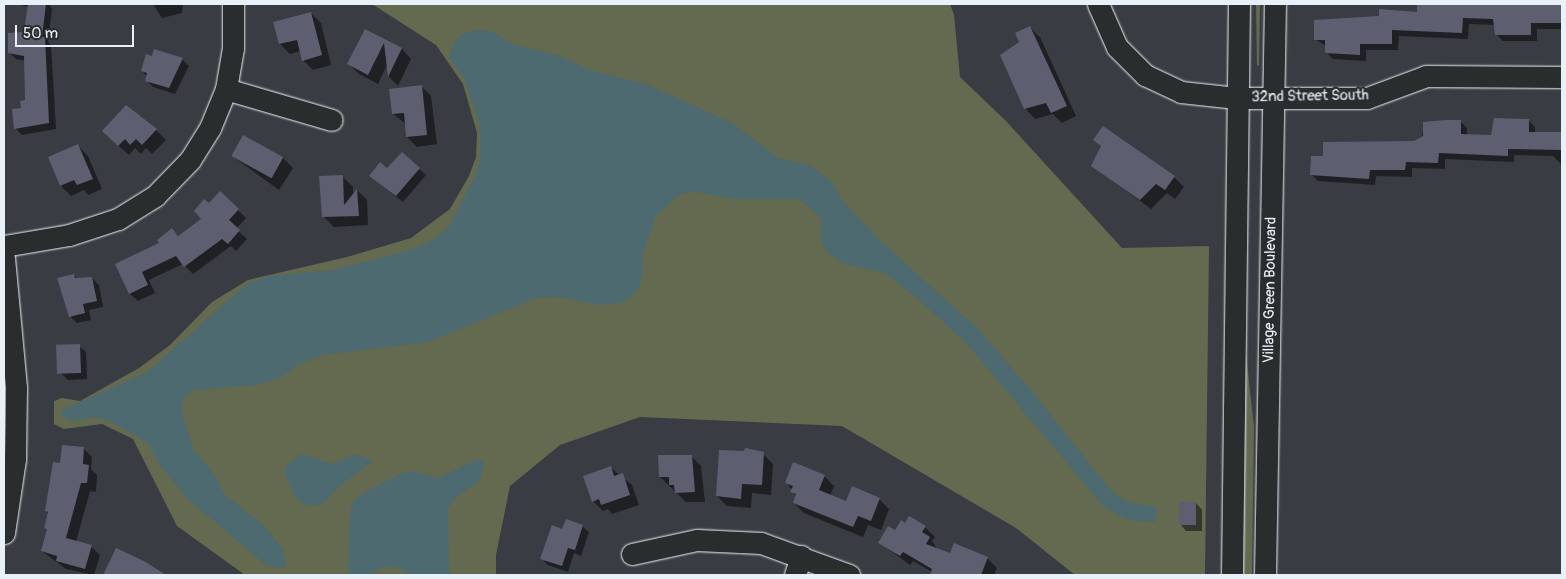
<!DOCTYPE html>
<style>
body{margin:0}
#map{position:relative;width:1566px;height:579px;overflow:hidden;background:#393c42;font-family:Pangolin,sans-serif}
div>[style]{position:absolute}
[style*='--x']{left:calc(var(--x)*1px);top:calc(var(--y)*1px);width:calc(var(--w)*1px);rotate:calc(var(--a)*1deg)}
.green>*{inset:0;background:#636a50}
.water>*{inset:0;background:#4d6a71}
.shadow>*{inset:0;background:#0007}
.building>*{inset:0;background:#5d5f71;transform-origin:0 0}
.roads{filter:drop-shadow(0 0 1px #e8f1f8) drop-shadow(0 0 1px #e8f1f8)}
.minor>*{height:21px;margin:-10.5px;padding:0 10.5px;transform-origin:10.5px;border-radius:10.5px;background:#2a2d2e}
span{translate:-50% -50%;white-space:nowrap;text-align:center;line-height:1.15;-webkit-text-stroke:4.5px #2a2d2e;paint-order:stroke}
.street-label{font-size:15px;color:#e8f1f8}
.frame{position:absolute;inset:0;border:5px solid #e8f1f8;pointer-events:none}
.scale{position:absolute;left:15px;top:25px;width:119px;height:22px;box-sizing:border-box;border:2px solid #e8f1f8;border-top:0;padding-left:6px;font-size:15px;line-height:18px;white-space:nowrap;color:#e8f1f8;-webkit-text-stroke:4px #2a2d2e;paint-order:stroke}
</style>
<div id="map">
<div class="green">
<i style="clip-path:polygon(372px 4px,950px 4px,954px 15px,960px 77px,1006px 121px,1122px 248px,1209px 246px,1205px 575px,1075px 575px,1016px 528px,842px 426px,640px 417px,560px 445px,510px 486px,496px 555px,496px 575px,245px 575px,177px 526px,133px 439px,102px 424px,64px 429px,54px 424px,54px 401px,62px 398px,80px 401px,139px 368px,170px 345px,212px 302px,248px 280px,347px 257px,411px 238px,450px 209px,469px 176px,476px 157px,477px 133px,463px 84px,436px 45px)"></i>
<i style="clip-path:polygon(1256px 4px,1260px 4px,1259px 66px,1257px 65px)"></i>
<i style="clip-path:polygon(1244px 337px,1254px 426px,1252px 575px,1241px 575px)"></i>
</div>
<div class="water">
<i style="clip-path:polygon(475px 30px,490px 31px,515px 45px,560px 56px,589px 70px,646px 84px,734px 124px,778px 158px,810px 165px,832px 182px,844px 203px,885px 245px,978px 329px,1030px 389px,1112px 492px,1130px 503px,1156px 507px,1156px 522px,1128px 520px,1103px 506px,966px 343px,918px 299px,885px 273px,843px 263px,829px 254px,821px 243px,821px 218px,799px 199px,734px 199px,691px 191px,677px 196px,656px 216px,644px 250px,641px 282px,635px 293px,624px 302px,601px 305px,558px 297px,536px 298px,428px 342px,322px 355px,297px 365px,282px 377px,255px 385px,194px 390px,185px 396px,181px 409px,193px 449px,218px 479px,223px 493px,265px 527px,283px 549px,286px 566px,277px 568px,265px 564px,191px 502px,160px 466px,148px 443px,110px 421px,95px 417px,73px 421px,62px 416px,62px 410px,146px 373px,248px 283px,270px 276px,333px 270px,411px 250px,431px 241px,449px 227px,478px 170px,481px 144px,479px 122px,464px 78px,449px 57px,454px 43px,462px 34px)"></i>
<i style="clip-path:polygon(302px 454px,331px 464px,357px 454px,373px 461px,338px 487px,324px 503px,314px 506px,304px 504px,295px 497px,284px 473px,288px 464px)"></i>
<i style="clip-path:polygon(478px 459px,484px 463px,480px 480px,453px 500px,448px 509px,449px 575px,412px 575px,396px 566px,384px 567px,369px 575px,348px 575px,350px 514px,352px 503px,360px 495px,398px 475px,410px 471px,439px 478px)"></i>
</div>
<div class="shadow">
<i style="clip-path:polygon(17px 4px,49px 4px,52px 9px,48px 42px,51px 45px,56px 129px,22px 135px,16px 129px,27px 101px,26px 61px,16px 59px,9px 52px,25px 34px,29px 7px)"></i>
<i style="clip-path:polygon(153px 4px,183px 4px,182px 13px,162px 18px)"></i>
<i style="clip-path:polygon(1418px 4px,1562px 6px,1562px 29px,1537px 29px,1537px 41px,1503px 41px,1496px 34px,1495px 25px,1469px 24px,1468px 39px,1399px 36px,1398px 50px,1366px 50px,1366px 61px,1333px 59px,1326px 52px,1326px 46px,1315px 39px,1418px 13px)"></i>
<i style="clip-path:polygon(311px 13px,321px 23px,331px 65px,313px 70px,303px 60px,301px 51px,290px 54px,280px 44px,275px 23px)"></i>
<i style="clip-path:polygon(1030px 28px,1040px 37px,1076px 116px,1062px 123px,1053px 114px,1035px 119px,1025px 108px,1021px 43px)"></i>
<i style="clip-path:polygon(366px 31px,402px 49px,411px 59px,398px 86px,389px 77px,387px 65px,378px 84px,359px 74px,349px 64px)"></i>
<i style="clip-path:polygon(182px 59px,189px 66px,175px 94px,153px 87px,146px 80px,147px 76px,142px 71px)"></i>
<i style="clip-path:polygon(421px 86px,431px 96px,437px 144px,417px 147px,407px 137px,406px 124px,393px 114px)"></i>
<i style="clip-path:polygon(1460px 121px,1467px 128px,1467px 135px,1492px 136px,1529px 121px,1535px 127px,1535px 133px,1562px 134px,1562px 125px,1562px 165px,1553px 156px,1514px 155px,1514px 162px,1445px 159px,1445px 169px,1412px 168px,1412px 177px,1376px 176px,1375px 185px,1318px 181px,1312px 175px,1324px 158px,1421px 141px,1424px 123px)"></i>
<i style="clip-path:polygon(156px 130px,166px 140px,152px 154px,146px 148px,141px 154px,135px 148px,129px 155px,113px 141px)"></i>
<i style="clip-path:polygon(243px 136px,283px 158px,293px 168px,279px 190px,232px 156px)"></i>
<i style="clip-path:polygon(1094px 140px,1174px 177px,1184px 187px,1175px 199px,1167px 193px,1151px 209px,1093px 166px,1102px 147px)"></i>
<i style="clip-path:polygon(78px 146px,88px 156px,102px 189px,88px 195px,84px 190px,71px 196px,61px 186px,50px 158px)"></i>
<i style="clip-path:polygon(402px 154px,426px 175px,403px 202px,370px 176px,388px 170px)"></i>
<i style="clip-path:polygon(343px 177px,353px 187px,353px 196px,358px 191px,367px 200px,368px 225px,334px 227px,324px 217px)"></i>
<i style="clip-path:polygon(220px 193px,246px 218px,236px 229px,247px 239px,236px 251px,231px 246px,193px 274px,183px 264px,149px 280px,155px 293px,138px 301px,130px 294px,116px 265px,161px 244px,172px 230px,179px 236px,202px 219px)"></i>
<i style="clip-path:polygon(74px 275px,78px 279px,92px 278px,99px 285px,103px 307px,89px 310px,91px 320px,77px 323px,70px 316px)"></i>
<i style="clip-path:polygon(79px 346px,86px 352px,87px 379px,68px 380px,61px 373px)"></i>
<i style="clip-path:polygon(83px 448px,92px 457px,91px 469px,97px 475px,96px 492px,90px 491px,76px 542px,91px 546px,100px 555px,94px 575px,66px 569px,42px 551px,48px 530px,45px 527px,49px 514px,46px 511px,61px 465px)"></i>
<i style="clip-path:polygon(763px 454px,773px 464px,771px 495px,752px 493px,751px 508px,727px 506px,717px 496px)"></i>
<i style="clip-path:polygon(691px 456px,701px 466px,705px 502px,686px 502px,660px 477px)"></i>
<i style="clip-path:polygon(611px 468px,632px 485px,639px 505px,612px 514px,608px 509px,603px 511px,593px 501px)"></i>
<i style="clip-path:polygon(824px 476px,834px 486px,830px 496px,847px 502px,879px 499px,889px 509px,881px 530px,868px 525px,863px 537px,804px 513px,794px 503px,796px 496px,787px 483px)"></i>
<i style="clip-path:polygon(1196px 503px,1202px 510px,1202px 531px,1186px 531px,1180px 524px)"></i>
<i style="clip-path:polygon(906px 525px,925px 527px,935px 537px,932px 541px,938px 550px,951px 555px,987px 558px,997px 568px,994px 575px,931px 575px,932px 572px,913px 561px,910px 565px,880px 543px)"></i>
<i style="clip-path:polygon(582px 526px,589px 532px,581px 556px,574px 553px,568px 572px,548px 565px,542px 559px,563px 530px)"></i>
<i style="clip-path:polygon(116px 550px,143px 562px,162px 575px,105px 575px)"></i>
</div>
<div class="building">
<i style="clip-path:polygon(28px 4px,46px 4px,42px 37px,45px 37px,49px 123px,14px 129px,12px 109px,21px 108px,20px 101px,25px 100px,24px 56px,8px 53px,8px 33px,24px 32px)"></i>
<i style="clip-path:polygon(1417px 4px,1562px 5px,1562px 23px,1531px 23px,1531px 35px,1495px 35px,1493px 19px,1463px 18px,1462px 33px,1392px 30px,1392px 44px,1360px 44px,1360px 55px,1325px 53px,1325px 40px,1314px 40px,1314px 20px,1379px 16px,1379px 9px,1417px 12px)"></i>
<i style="clip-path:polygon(311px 12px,322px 55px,302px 61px,297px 40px,279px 44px,273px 22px)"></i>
<i style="clip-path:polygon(1030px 26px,1067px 106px,1051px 113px,1046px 103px,1024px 109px,1000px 55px,1019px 42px,1015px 33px)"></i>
<i style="clip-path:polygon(365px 29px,402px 48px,388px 77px,384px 43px,368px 75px,347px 64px)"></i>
<i style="clip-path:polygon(154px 49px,183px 58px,169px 88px,145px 81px,147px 73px,141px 71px,146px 54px,152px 56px)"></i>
<i style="clip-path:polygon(422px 85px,427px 135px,406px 137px,404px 113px,392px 114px,389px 89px)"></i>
<i style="clip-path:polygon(126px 105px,157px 129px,142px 145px,136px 139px,130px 145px,125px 139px,118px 146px,102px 131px)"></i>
<i style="clip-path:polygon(1494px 118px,1529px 119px,1529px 132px,1562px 132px,1562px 150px,1508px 149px,1508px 156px,1439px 153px,1438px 163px,1406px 162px,1405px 170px,1370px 170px,1369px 179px,1310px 175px,1311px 156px,1323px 156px,1323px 142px,1414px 141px,1423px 136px,1423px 122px,1445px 120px,1461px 120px,1461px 134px,1491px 135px)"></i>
<i style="clip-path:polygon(1103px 126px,1175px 176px,1165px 190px,1156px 184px,1140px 200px,1091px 166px,1101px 146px,1093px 140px)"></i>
<i style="left:243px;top:135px;width:46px;height:24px;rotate:29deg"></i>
<i style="clip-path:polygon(78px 144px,93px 179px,77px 185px,74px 180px,60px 186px,48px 157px)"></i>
<i style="clip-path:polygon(402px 152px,420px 168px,396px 196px,369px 176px,380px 162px,387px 168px)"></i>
<i style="clip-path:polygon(343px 175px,344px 205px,357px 189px,359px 216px,322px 217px,319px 176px)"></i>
<i style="clip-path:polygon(220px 191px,239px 209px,229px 220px,240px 230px,228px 244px,222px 239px,184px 267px,176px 256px,142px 272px,148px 285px,129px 294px,115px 264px,159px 243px,157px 240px,172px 228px,178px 236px,201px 219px,194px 211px,204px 199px,209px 203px)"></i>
<i style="clip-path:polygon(74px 274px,75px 278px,92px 277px,97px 301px,83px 304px,85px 313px,69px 317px,57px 278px)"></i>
<i style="left:80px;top:344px;width:29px;height:24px;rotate:88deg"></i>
<i style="clip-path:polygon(62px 445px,84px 447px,83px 464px,89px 465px,87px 483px,81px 483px,66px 538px,92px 545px,85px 569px,56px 561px,57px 556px,41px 551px,47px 529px,44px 528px,48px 512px,45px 511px,53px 462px,60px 463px)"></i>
<i style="clip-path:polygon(746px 448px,764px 452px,762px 485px,742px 484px,741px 499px,716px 496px,719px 450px,743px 451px)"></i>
<i style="clip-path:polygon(658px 455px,692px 455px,695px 492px,675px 493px,674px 485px,669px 485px,669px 477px,659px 477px)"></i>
<i style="clip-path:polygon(793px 462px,825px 475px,819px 490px,846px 501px,852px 486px,880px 498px,871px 521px,858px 516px,853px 527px,793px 503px,796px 494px,790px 492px,793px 486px,785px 483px)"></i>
<i style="clip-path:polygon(611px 466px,614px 476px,623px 473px,630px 495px,601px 505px,599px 499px,592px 502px,583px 476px)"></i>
<i style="left:1179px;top:502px;width:17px;height:23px"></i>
<i style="clip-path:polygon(909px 516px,926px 526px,922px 532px,930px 537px,926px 544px,950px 553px,954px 543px,988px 557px,981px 575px,930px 575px,932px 569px,903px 552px,900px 556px,878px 543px,888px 526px,895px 530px,901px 520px,905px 523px)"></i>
<i style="clip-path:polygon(566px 519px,583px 525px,575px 550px,568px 548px,562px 566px,540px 559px,552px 525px,562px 529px)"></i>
<i style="clip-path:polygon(116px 548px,144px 561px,166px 575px,103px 575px)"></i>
</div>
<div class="roads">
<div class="minor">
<i style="--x:1098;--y:4;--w:47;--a:66.2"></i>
<i style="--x:1117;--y:47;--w:40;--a:45"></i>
<i style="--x:1145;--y:75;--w:40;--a:25"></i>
<i style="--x:1181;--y:92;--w:56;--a:6.1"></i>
<i style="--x:1237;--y:98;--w:130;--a:0"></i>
<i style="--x:1367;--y:98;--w:63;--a:-20.4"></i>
<i style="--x:1426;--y:76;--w:136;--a:0.4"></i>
<i style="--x:226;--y:89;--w:110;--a:16.3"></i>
<i style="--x:4;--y:246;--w:66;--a:-9.6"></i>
<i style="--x:69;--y:235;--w:52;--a:-18.1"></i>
<i style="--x:118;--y:219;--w:44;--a:-31.9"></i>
<i style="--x:155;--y:196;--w:50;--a:-45.8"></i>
<i style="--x:190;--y:160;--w:38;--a:-58"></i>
<i style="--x:210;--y:128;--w:42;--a:-67.7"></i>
<i style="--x:226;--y:89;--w:42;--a:-80.3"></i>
<i style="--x:233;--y:48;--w:44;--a:-90"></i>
<i style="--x:4;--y:258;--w:131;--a:84.7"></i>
<i style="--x:16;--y:388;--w:71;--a:90.8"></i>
<i style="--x:15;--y:459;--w:75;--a:98.5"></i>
<i style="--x:632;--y:554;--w:66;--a:-12.2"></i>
<i style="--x:697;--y:540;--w:64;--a:2.7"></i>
<i style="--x:761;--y:543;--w:94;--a:20"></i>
<i style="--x:795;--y:575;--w:20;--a:-72"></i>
<i style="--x:1232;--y:575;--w:571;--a:-89.3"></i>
<i style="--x:1265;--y:575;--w:571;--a:-89"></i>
</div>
</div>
<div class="street-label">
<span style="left:1310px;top:96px;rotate:-1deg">32nd Street South</span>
<span style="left:1270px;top:290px;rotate:-89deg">Village Green Boulevard</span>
</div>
<div class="frame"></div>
<div class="scale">50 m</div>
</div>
